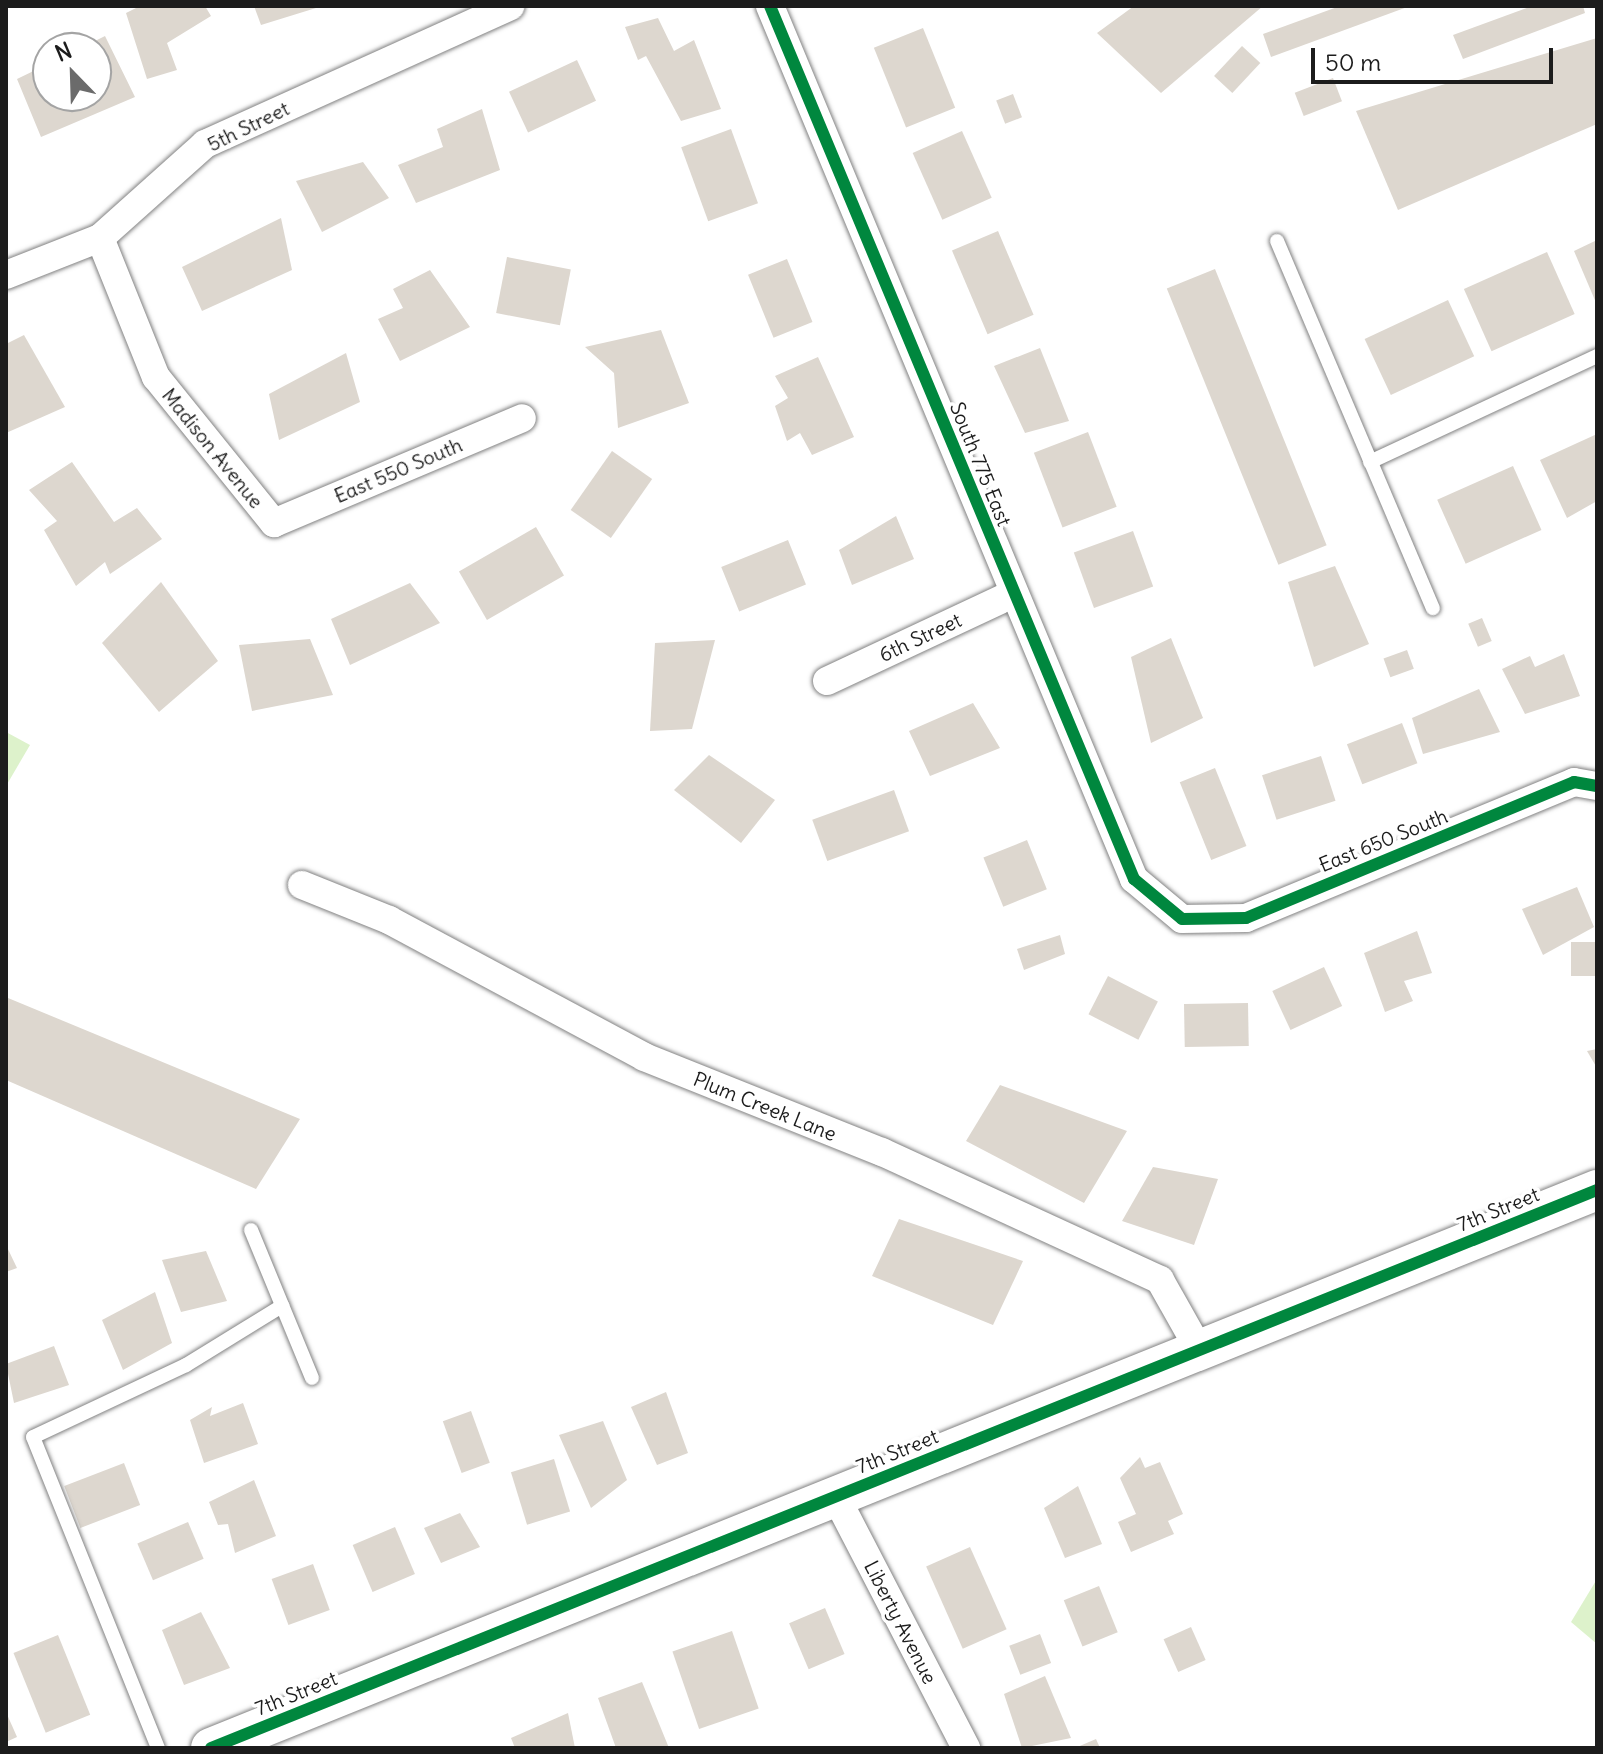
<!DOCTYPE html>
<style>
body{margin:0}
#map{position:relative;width:1603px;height:1754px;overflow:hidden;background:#fff;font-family:Delius,sans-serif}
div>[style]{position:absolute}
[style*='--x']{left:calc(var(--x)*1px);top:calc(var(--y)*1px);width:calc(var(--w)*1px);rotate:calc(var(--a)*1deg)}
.green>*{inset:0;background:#ddf2cb}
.building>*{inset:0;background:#ddd7cf;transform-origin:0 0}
.roads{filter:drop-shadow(0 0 2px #828282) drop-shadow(0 0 2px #828282)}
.lane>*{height:14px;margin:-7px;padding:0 7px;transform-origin:7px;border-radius:7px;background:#fff}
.street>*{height:28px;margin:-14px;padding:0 14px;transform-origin:14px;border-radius:14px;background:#fff}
.secondary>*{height:40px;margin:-20px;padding:0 20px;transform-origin:20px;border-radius:20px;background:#fff}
.cycleway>*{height:12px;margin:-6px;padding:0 6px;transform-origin:6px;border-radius:6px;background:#00873e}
span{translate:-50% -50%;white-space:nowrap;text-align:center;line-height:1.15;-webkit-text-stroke:7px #fff;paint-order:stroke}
.street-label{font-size:20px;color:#1c1c1c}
.frame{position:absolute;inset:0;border:8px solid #1c1c1c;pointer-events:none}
.north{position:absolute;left:32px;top:32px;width:80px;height:80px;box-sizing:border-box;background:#fff;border:2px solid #a4a4a4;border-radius:50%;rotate:337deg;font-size:22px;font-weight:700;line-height:32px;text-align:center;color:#1c1c1c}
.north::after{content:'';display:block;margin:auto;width:28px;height:36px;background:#6b6b6b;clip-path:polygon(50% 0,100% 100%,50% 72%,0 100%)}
.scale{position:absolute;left:1311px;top:48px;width:242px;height:36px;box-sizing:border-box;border:4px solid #1c1c1c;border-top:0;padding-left:10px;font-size:24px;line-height:28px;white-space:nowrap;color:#1c1c1c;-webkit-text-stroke:6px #fff;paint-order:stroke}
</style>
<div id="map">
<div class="green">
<i style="clip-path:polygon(6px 732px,30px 745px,6px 786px)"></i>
<i style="clip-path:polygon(1597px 1579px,1597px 1644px,1571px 1622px)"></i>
</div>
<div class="building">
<i style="clip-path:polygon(140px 6px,205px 6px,211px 16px,167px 43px,177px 70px,147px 79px,126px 13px)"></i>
<i style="clip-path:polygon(254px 6px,314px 6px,316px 8px,261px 25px)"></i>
<i style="clip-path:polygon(1134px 6px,1263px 6px,1161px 93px,1097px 33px)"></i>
<i style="clip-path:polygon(1340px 6px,1410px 6px,1271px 57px,1263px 34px)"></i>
<i style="clip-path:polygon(1532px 6px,1583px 6px,1585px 13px,1463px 59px,1453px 35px)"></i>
<i style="clip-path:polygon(658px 18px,674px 51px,694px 40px,721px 109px,681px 121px,646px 56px,638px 60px,625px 27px)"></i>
<i style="left:923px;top:28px;width:86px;height:53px;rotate:68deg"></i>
<i style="clip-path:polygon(105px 36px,135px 97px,41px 137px,17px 79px,48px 64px,48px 96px,96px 96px,96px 48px,81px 48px)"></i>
<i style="clip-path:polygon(1597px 38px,1597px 124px,1398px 210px,1356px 111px)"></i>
<i style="left:1242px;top:46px;width:25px;height:41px;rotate:43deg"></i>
<i style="left:577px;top:60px;width:45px;height:75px;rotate:65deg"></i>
<i style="left:1333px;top:78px;width:25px;height:41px;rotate:69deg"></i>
<i style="left:1013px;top:94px;width:25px;height:18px;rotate:69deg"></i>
<i style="clip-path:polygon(482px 109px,500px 170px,416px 203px,398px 165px,443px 147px,437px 129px)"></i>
<i style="left:731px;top:129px;width:79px;height:53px;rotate:70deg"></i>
<i style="left:962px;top:131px;width:73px;height:54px;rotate:66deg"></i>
<i style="clip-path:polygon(363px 162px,389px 198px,322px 232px,296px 181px)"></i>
<i style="clip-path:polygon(281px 218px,292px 270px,202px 311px,182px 267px)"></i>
<i style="left:998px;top:231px;width:91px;height:50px;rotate:67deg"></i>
<i style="clip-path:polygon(1597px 240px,1597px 305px,1574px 251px)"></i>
<i style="left:1547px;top:252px;width:68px;height:91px;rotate:66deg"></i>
<i style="left:507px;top:257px;width:65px;height:57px;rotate:11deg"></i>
<i style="left:787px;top:259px;width:68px;height:42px;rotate:68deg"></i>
<i style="left:1215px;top:269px;width:298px;height:52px;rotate:68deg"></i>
<i style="clip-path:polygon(430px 270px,470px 327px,400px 361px,378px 319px,403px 308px,393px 289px)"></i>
<i style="left:1448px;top:300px;width:62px;height:92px;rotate:65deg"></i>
<i style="clip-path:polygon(661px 330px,689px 403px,618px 428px,614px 373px,585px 347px)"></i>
<i style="clip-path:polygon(24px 335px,65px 407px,6px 433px,6px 344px)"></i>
<i style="clip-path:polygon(1040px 348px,1069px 421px,1025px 433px,994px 366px)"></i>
<i style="clip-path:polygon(346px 353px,360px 402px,279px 440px,269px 394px)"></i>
<i style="clip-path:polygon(818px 357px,854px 437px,812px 455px,800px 433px,787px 441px,775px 406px,788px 398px,775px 376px)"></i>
<i style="left:1088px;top:432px;width:80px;height:58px;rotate:69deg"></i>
<i style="clip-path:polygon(1597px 434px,1597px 501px,1567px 518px,1540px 460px)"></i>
<i style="left:612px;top:451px;width:49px;height:72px;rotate:35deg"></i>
<i style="clip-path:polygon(72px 462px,114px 522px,137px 508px,162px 539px,110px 574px,105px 562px,76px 586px,44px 530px,57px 521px,29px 490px)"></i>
<i style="left:1513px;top:466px;width:70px;height:83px;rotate:66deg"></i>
<i style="clip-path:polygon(896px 516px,914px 559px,852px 585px,839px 550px)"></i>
<i style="left:536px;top:527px;width:56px;height:89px;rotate:60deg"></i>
<i style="left:1133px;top:531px;width:59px;height:63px;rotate:70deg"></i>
<i style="left:788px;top:540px;width:48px;height:72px;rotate:68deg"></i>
<i style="clip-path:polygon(1335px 566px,1369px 644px,1314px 667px,1288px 582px)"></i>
<i style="clip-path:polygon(161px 582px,218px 661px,159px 712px,102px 643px)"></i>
<i style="clip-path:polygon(410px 583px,440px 623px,350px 665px,331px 619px)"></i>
<i style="left:1482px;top:618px;width:25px;height:15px;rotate:67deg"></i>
<i style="clip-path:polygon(1171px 638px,1203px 718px,1151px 743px,1131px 657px)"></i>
<i style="clip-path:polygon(310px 639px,333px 695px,252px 711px,239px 645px)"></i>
<i style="clip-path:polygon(715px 640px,692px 729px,650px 731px,655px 643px)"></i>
<i style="left:1407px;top:650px;width:20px;height:25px;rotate:70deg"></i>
<i style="clip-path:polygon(1564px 654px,1580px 696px,1525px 714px,1502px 669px,1530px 656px,1535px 667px)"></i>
<i style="clip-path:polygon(1479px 689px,1500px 732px,1423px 754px,1412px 718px)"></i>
<i style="clip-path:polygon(973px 703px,1000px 748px,930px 776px,909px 731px)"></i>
<i style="left:1402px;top:723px;width:43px;height:59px;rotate:69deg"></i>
<i style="clip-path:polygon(709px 755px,775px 800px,741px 843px,674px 790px)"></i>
<i style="left:1321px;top:756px;width:47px;height:62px;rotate:72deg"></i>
<i style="left:1215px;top:768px;width:84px;height:38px;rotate:68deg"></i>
<i style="left:894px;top:790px;width:44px;height:87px;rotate:70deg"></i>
<i style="left:1027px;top:840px;width:53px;height:47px;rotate:68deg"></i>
<i style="clip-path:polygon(1577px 887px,1594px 927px,1543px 955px,1522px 909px)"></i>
<i style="clip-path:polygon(1417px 931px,1432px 973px,1404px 981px,1413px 1001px,1385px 1012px,1364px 953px)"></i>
<i style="clip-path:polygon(1060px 935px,1065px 954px,1024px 970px,1017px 949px)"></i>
<i style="left:1597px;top:942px;width:34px;height:26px;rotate:90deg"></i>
<i style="left:1324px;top:967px;width:43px;height:57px;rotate:65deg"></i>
<i style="left:1108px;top:976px;width:56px;height:43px;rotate:27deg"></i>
<i style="clip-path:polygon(8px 998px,300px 1119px,256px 1189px,6px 1080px)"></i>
<i style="left:1248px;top:1003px;width:43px;height:64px;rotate:89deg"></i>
<i style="clip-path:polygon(1597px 1049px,1597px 1068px,1587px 1051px)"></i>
<i style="clip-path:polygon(1000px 1085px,1127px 1131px,1084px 1203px,966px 1141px)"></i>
<i style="clip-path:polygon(1153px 1167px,1218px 1179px,1194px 1245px,1122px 1221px)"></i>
<i style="clip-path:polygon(899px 1219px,1023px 1261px,993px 1325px,872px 1276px)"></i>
<i style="clip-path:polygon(6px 1245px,17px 1268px,6px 1272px)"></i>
<i style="clip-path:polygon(206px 1251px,227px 1301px,181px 1312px,162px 1260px)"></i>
<i style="clip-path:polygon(155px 1292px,172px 1343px,123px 1370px,102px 1320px)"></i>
<i style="clip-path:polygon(54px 1346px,69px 1385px,14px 1403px,6px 1364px)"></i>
<i style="clip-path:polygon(666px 1392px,688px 1453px,657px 1465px,631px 1407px)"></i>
<i style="clip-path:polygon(243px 1403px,258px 1444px,204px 1463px,190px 1420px,212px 1407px,210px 1416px)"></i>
<i style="left:471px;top:1411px;width:55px;height:30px;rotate:70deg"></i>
<i style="clip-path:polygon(603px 1421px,627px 1480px,591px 1508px,559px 1435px)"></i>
<i style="clip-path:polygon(1140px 1457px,1145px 1468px,1160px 1462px,1183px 1514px,1168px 1521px,1174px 1534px,1131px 1552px,1118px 1522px,1136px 1514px,1120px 1478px)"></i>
<i style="left:554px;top:1459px;width:55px;height:45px;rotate:73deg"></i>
<i style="left:124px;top:1463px;width:45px;height:64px;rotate:69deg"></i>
<i style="clip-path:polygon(254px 1480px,276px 1536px,235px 1553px,228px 1524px,218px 1525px,209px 1502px)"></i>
<i style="clip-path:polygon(1078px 1486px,1102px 1544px,1065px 1558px,1044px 1508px)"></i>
<i style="clip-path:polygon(460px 1513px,480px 1547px,441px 1563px,424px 1528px)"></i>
<i style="left:188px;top:1522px;width:40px;height:55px;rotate:67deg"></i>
<i style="left:395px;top:1527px;width:51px;height:46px;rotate:67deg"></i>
<i style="left:970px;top:1547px;width:90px;height:48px;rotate:66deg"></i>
<i style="left:313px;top:1564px;width:49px;height:44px;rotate:70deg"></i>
<i style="left:1099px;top:1586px;width:50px;height:38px;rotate:68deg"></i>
<i style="left:825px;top:1608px;width:50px;height:39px;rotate:67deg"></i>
<i style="clip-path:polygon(201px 1612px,230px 1668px,184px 1685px,162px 1630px)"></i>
<i style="left:1191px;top:1627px;width:36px;height:30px;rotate:66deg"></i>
<i style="left:732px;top:1631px;width:82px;height:63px;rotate:71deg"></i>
<i style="left:1040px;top:1634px;width:31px;height:33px;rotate:69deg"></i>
<i style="left:58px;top:1635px;width:86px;height:48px;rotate:68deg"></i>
<i style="clip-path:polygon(1045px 1676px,1071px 1738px,1022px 1748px,1004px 1694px)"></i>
<i style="clip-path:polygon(642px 1682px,669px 1748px,616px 1748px,598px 1698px)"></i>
<i style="clip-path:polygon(6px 1712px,17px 1737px,6px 1742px)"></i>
<i style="clip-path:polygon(568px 1713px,575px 1748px,515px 1748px,511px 1738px)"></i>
<i style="clip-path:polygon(1096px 1739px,1100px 1748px,1075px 1748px)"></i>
</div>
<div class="roads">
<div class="lane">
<i style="--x:1277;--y:241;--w:399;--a:67"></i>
<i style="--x:1370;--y:462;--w:251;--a:-25"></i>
<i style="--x:251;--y:1230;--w:160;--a:67.6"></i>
<i style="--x:158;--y:1748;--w:335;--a:-111.9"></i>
<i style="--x:33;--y:1437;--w:169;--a:-25.2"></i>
<i style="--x:186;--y:1365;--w:113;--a:-31.6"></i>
</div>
<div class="street">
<i style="--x:770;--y:6;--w:946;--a:67.37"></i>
<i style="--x:1134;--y:879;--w:62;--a:39.8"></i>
<i style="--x:1182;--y:919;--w:64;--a:-0.9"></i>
<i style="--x:1246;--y:918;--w:355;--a:-22.5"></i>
<i style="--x:1574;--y:782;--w:23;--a:10"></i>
<i style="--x:100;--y:238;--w:150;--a:68.1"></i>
<i style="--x:156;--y:377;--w:188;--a:51.1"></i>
<i style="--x:274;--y:523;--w:269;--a:-22.9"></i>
<i style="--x:6;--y:275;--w:101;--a:-21.5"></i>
<i style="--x:100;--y:238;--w:141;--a:-41.8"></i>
<i style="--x:205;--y:144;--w:335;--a:-24.3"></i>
<i style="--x:827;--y:681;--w:205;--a:-25.1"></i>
<i style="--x:302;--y:885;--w:94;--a:21.9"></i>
<i style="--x:389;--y:920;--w:289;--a:28.2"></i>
<i style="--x:644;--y:1057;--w:256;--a:21.8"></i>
<i style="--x:882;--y:1152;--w:306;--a:24.7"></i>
<i style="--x:1160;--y:1280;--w:81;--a:60.6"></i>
<i style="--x:836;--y:1497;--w:283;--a:62.6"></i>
</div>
<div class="secondary">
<i style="--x:211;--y:1748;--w:1494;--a:-21.93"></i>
</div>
</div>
<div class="cycleway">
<i style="--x:770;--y:6;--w:946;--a:67.37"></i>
<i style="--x:1134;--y:879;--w:62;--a:39.8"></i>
<i style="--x:1182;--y:919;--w:64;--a:-0.9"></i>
<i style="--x:1246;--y:918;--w:355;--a:-22.5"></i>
<i style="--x:1574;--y:782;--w:23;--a:10"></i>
<i style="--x:211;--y:1748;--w:1494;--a:-21.93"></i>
</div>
<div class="street-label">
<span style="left:248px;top:126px;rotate:-26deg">5th Street</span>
<span style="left:213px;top:448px;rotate:51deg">Madison Avenue</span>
<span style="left:981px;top:464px;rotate:68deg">South 775 East</span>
<span style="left:398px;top:470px;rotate:-23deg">East 550 South</span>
<span style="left:920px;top:637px;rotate:-25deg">6th Street</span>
<span style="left:1383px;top:840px;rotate:-22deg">East 650 South</span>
<span style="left:765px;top:1106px;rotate:22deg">Plum Creek Lane</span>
<span style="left:1498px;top:1209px;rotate:-22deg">7th Street</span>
<span style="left:897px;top:1451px;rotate:-22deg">7th Street</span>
<span style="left:901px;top:1622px;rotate:63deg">Liberty Avenue</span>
<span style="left:296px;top:1693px;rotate:-22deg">7th Street</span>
</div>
<div class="frame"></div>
<div class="north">N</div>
<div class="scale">50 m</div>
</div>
